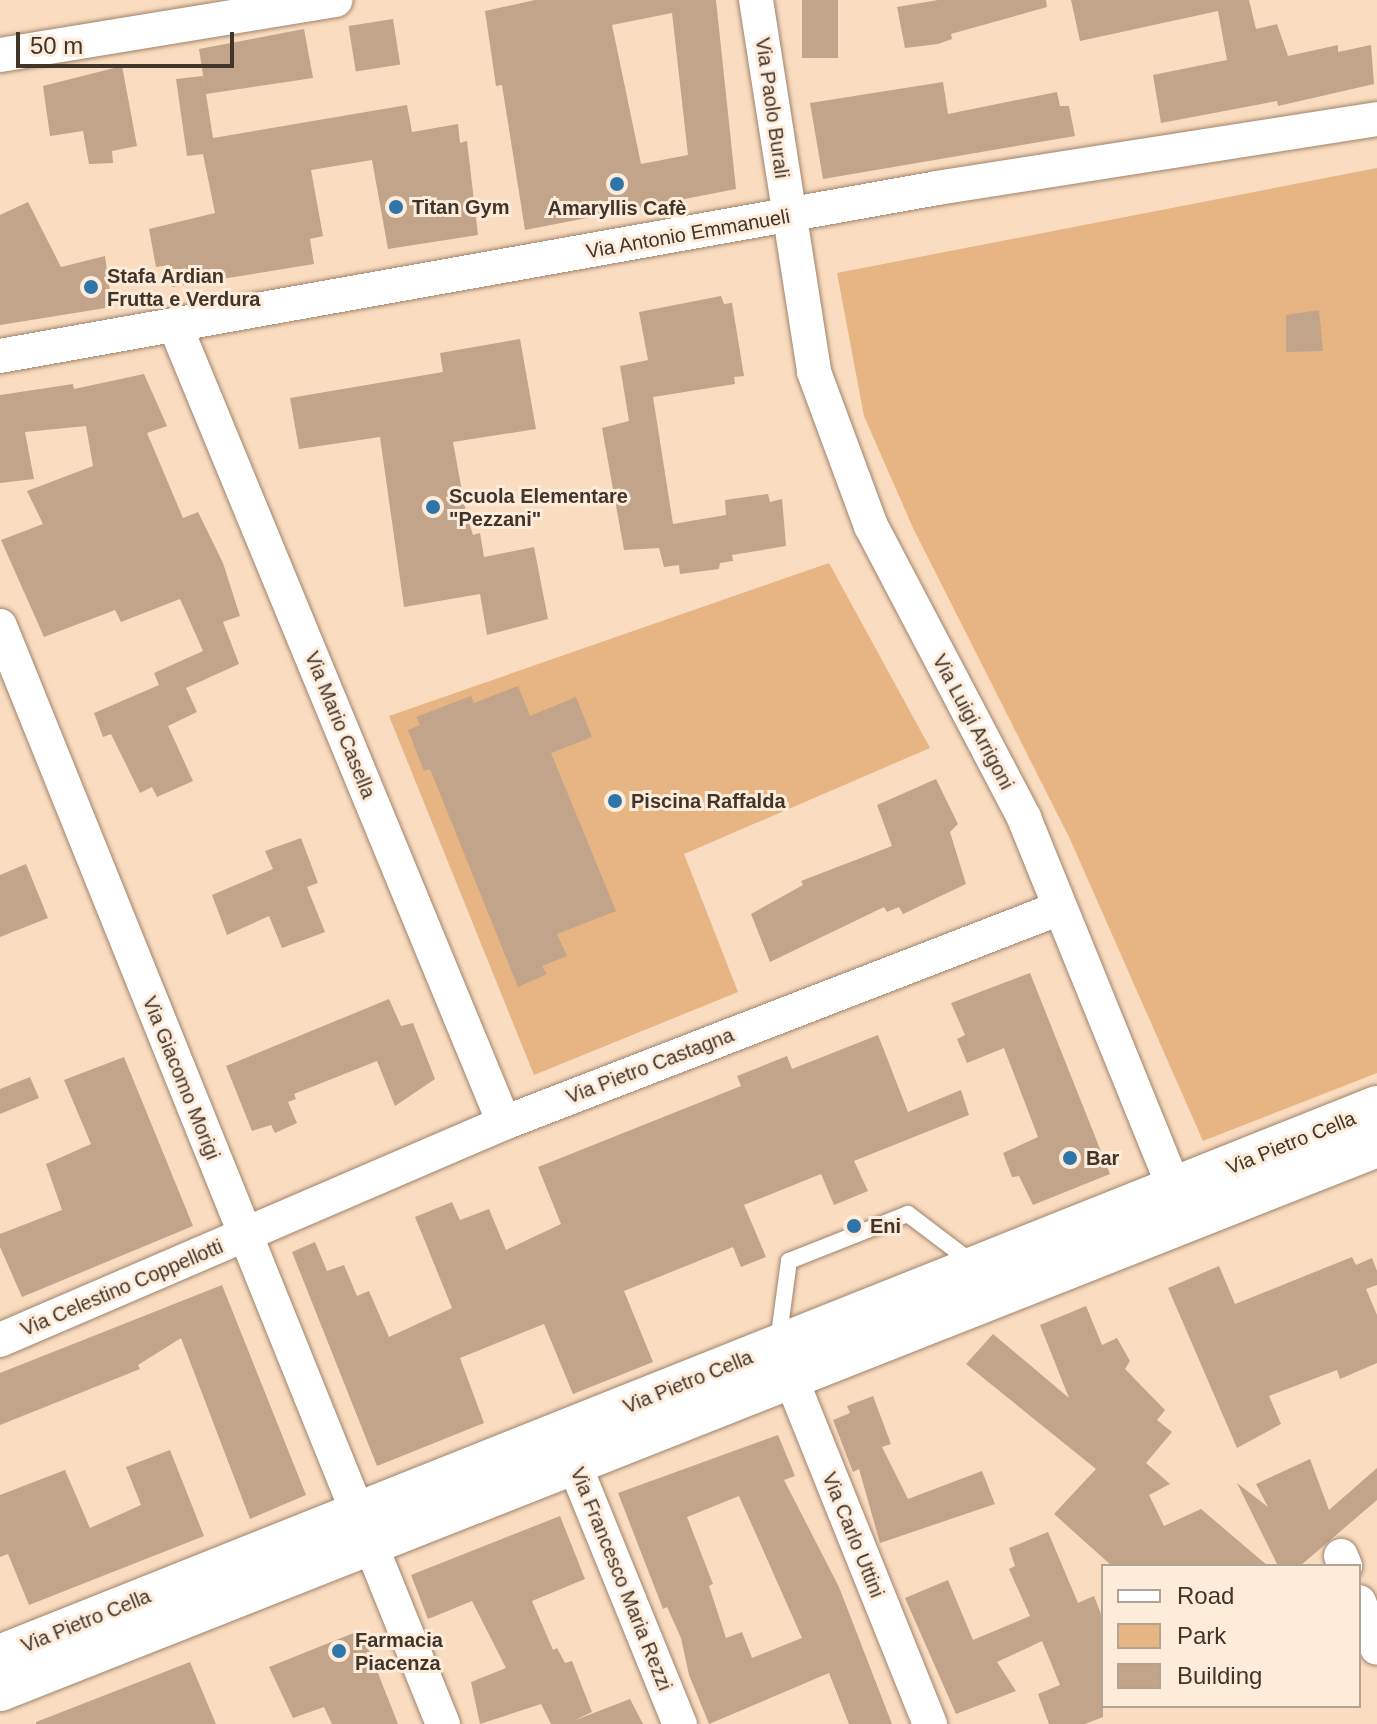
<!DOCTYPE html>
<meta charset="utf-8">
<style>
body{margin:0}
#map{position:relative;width:1377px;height:1724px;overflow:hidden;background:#fadcc0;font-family:Helvetica,sans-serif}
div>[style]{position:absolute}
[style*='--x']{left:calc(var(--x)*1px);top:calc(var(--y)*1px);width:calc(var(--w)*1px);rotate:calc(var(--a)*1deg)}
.green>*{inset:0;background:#e7b484}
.building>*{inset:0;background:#c1a48a;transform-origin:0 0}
.roads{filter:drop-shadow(0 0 2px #9f836a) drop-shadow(0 0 2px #9f836a)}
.service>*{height:16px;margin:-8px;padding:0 8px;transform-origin:8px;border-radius:8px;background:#fff}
.minor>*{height:34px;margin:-17px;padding:0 17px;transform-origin:17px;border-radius:17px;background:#fff}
.secondary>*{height:44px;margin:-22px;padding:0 22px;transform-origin:22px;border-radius:22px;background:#fff}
.dots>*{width:22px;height:22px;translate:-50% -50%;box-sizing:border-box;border:4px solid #feecdb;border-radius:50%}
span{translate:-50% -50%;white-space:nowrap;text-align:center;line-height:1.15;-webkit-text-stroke:6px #feecdb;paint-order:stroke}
.street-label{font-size:20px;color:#41352a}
.poi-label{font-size:20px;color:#41352a;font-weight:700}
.left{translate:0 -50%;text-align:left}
.legend{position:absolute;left:1101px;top:1564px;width:260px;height:144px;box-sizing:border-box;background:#feecdb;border:2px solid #b2a394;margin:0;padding:10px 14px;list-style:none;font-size:24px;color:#41352a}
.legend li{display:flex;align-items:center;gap:16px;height:40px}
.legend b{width:40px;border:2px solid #b2a394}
.scale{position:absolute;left:16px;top:32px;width:218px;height:36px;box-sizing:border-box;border:4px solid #41352a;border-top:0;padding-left:10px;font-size:24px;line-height:28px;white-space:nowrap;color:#41352a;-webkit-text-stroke:6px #feecdb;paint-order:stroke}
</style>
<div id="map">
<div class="green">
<i style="clip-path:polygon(1377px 168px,1377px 1073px,1203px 1141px,1070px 839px,913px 528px,864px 416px,837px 273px)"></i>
<i style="clip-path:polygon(829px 563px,930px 748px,684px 854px,738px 992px,534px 1075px,389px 716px)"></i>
</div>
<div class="building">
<i style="clip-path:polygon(evenodd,535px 0,716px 0,736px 189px,525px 230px,502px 85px,496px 86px,485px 11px,535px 0,672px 13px,688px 155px,641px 164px,612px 25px,672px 13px)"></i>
<i style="left:802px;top:0;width:36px;height:58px"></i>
<i style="clip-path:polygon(938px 0,1046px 0,1047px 7px,951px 34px,952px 39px,938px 44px,905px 48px,897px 7px)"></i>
<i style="clip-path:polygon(1071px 0,1249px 0,1256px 29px,1277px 24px,1288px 56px,1338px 45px,1338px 52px,1371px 45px,1374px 84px,1278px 106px,1277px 101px,1161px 123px,1153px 75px,1227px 60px,1218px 11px,1080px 41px)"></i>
<i style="left:393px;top:19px;width:46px;height:45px;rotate:81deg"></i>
<i style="clip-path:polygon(304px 29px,313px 78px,206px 94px,213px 138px,407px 105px,412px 132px,458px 124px,460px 143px,467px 141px,478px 235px,388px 249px,372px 160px,311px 170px,323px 236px,310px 239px,314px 264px,172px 287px,169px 265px,156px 267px,149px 229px,215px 213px,203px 154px,187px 156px,176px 79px,203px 76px,205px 88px,199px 49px)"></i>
<i style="clip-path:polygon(122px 66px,137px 146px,112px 151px,113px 163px,89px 164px,83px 131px,50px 136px,43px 86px)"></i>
<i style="clip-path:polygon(943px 82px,948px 114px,1057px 92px,1060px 106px,1069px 106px,1075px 136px,823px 179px,810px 103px)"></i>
<i style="clip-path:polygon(28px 202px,61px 267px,105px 256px,112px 307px,0 325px,0 215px)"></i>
<i style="clip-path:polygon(721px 296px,724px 304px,732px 303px,744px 376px,734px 377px,735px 384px,653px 397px,673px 524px,726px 515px,725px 500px,768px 494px,770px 502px,782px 499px,786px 546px,732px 555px,733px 561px,720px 563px,719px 569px,680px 574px,679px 565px,664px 567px,659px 548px,624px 550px,602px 428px,629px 421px,620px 366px,648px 360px,639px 312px)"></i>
<i style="clip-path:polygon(1319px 310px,1323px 351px,1286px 352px,1286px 315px)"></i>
<i style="clip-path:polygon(520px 339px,536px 429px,453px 442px,466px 513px,473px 535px,480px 533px,484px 557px,534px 547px,548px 619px,487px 635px,480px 594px,404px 607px,380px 437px,299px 449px,290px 398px,443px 372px,440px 353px)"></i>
<i style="clip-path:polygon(144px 374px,167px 426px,147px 433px,183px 518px,198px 512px,223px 563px,240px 616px,223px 622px,239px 664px,186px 688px,197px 712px,168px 726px,193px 781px,157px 797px,152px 787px,140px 793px,111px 734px,103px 737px,94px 713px,159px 685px,154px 673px,203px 651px,180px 599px,121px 622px,115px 610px,44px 637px,1px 540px,43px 524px,27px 491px,93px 466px,86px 426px,25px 432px,34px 479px,0 483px,0 395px,73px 384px,74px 389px)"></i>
<i style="clip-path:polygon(518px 686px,530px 716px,576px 697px,592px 737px,551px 753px,616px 911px,557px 934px,567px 956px,542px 966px,547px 974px,518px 987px,430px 769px,424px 771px,408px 730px,420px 725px,416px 717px,471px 696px,474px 703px)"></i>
<i style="clip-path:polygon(936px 779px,958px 824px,950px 832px,966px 884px,903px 914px,899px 907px,887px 912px,884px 907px,770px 962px,751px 914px,803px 885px,801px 881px,892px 846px,877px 805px)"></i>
<i style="clip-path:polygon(301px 838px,318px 883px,307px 887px,325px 932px,282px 948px,269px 916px,227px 935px,212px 895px,273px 869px,265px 851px)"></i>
<i style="clip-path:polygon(26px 864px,48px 918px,0 937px,0 875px)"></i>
<i style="clip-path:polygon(1030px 973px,1110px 1174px,1033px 1205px,1019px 1176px,1012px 1177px,1003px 1153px,1038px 1137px,1004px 1048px,967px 1063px,957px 1039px,965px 1035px,951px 1003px)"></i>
<i style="clip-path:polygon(389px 999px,401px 1026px,413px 1023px,435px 1079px,395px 1106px,377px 1061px,294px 1094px,296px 1099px,288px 1102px,297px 1123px,275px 1133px,271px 1125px,252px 1131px,226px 1066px)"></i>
<i style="clip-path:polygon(878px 1035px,908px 1112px,961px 1090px,969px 1115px,854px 1161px,868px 1191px,834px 1205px,821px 1174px,744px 1205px,766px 1257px,741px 1267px,733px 1247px,624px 1291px,653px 1362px,573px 1394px,544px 1324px,460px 1358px,484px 1423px,377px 1466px,292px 1252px,315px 1242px,327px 1271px,344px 1265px,357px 1296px,369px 1291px,389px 1337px,452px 1308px,415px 1217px,452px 1202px,460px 1220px,489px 1209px,506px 1250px,561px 1224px,538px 1167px,741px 1086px,737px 1076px,787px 1056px,792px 1069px)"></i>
<i style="clip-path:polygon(124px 1057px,193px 1226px,22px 1297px,0 1247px,0 1234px,62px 1210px,46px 1164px,91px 1144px,64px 1080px)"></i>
<i style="clip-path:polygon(30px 1077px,39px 1098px,0 1114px,0 1089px)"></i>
<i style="clip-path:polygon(1352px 1257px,1356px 1265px,1372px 1258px,1377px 1271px,1377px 1285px,1366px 1289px,1377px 1315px,1377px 1363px,1340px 1379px,1337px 1370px,1269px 1396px,1281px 1424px,1237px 1448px,1168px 1288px,1219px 1266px,1235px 1304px)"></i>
<i style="clip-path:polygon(222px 1285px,306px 1495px,250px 1519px,181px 1338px,138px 1365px,140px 1369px,0 1425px,0 1373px)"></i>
<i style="clip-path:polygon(1086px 1306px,1102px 1345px,1117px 1338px,1130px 1361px,1125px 1369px,1165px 1410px,1157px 1420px,1172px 1432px,1146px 1463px,1170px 1484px,1149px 1495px,1164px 1526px,1201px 1509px,1268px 1566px,1112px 1566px,1054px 1514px,1096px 1469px,966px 1364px,993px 1334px,1069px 1398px,1040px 1325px)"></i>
<i style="clip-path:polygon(873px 1396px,891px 1444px,882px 1447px,908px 1499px,982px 1471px,995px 1504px,880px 1543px,859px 1469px,853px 1472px,833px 1420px,850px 1413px,847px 1406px)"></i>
<i style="clip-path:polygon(evenodd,778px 1435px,795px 1476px,784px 1480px,839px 1587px,892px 1724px,849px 1724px,829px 1673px,709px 1724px,689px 1675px,681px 1638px,667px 1607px,663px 1609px,618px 1493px,778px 1435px,739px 1496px,802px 1638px,752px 1658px,742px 1632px,726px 1638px,709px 1586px,713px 1584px,687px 1517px,739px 1496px)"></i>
<i style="clip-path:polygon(170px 1450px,204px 1536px,29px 1605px,8px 1554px,0 1557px,0 1495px,65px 1470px,90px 1528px,141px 1505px,126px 1467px)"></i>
<i style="clip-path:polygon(1310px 1459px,1329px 1510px,1377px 1468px,1377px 1500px,1300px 1566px,1278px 1566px,1237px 1483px,1268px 1507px,1256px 1484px)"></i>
<i style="clip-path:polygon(560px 1516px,585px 1579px,532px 1601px,553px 1650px,557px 1648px,565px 1663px,572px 1661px,592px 1712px,573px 1721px,630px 1699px,643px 1724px,551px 1724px,541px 1704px,480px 1724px,471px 1682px,506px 1668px,472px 1601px,428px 1619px,411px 1575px)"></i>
<i style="clip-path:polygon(1048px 1532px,1078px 1603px,1094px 1596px,1103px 1619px,1103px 1717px,1085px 1724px,1049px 1724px,1038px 1694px,1060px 1685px,1042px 1641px,997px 1662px,1016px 1691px,956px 1714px,905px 1598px,948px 1580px,973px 1640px,1030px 1616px,1009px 1569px,1015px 1566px,1009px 1548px)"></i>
<i style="clip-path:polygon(361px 1630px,398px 1724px,332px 1724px,324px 1707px,293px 1718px,269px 1667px)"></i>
<i style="clip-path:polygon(190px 1662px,216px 1724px,36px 1724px,36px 1722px)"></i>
</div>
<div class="roads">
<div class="service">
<i style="--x:778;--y:1342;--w:82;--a:-82.3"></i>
<i style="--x:789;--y:1261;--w:128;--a:-21.6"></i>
<i style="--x:908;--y:1214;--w:83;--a:37.1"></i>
</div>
<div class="minor">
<i style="--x:756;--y:0;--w:376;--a:81.1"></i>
<i style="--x:814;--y:372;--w:164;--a:69.7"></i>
<i style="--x:871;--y:526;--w:330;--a:62.3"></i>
<i style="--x:1024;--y:818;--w:425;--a:67.9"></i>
<i style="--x:0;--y:55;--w:340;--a:-9.3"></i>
<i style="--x:176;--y:328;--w:860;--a:67.58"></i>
<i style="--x:0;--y:356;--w:952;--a:-10.16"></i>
<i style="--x:937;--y:188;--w:445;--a:-8.9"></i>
<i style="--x:0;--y:626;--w:1184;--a:68.03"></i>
<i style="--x:0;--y:1340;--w:549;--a:-23.29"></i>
<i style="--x:504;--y:1123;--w:596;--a:-21.14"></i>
<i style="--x:782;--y:1356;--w:397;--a:68.1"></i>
<i style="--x:564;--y:1439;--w:308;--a:67.9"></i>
<i style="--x:1341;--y:1556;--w:11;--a:68"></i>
<i style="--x:1359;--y:1602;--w:49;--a:68.6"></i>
</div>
<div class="secondary">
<i style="--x:0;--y:1657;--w:1482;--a:-21.74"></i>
<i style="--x:0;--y:1689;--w:1481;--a:-21.56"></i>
</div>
</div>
<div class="dots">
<i style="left:617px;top:184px;background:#2f75aa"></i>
<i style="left:396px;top:207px;background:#2f75aa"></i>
<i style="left:91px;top:287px;background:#2f75aa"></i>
<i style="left:433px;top:507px;background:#2f75aa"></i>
<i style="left:615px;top:801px;background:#2f75aa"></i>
<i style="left:1070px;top:1158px;background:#2f75aa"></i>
<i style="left:854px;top:1226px;background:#2f75aa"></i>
<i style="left:339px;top:1651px;background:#2f75aa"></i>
</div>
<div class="street-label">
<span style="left:772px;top:108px;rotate:82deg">Via Paolo Burali</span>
<span style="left:688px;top:234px;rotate:-10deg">Via Antonio Emmanueli</span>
<span style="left:973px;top:722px;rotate:62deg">Via Luigi Arrigoni</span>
<span style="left:340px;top:725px;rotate:68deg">Via Mario Casella</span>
<span style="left:650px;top:1066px;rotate:-21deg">Via Pietro Castagna</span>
<span style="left:181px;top:1078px;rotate:68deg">Via Giacomo Morigi</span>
<span style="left:1291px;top:1143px;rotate:-22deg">Via Pietro Cella</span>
<span style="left:122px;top:1288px;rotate:-23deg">Via Celestino Coppellotti</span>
<span style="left:688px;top:1382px;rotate:-22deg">Via Pietro Cella</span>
<span style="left:853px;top:1535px;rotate:68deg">Via Carlo Uttini</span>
<span style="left:621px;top:1579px;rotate:68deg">Via Francesco Maria Rezzi</span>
<span style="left:86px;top:1621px;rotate:-22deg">Via Pietro Cella</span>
</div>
<div class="poi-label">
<span class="left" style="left:412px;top:207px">Titan Gym</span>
<span style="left:617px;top:208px">Amaryllis Cafè</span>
<span class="left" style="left:107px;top:288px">Stafa Ardian<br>Frutta e Verdura</span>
<span class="left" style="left:449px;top:508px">Scuola Elementare<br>"Pezzani"</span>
<span class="left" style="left:631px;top:801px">Piscina Raffalda</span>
<span class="left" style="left:1086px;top:1158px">Bar</span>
<span class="left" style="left:870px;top:1226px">Eni</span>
<span class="left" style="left:355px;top:1652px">Farmacia<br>Piacenza</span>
</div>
<ul class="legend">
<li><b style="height:10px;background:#fff"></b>Road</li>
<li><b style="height:22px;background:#e7b484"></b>Park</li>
<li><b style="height:22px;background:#c1a48a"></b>Building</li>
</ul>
<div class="scale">50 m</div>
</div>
